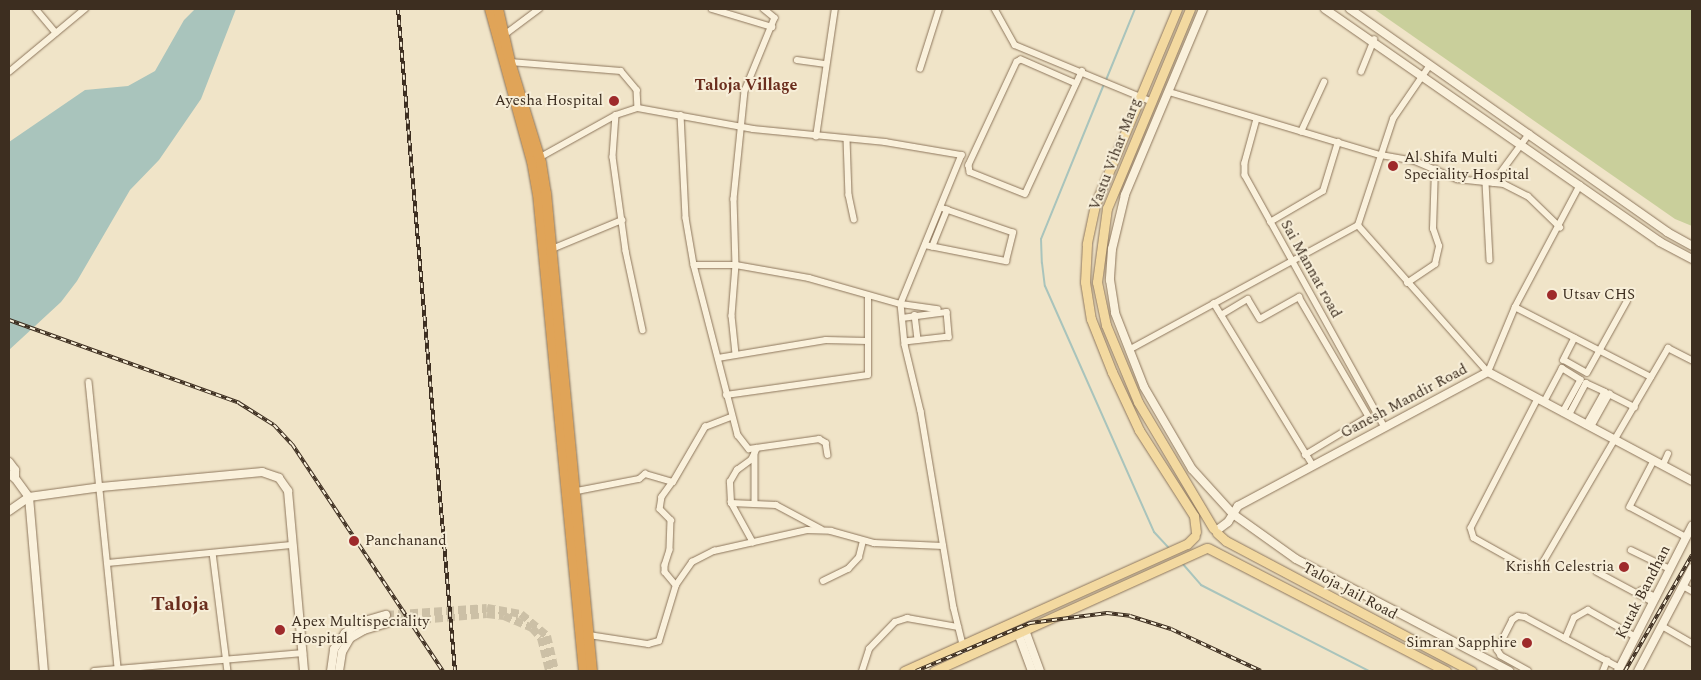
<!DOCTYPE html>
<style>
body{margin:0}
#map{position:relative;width:1701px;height:680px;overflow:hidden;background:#f0e4c8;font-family:Spectral,serif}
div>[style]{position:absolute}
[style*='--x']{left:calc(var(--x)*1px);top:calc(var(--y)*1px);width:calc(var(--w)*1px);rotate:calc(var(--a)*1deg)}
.green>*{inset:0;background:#c9cf9b}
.water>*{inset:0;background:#a9c4bc}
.stream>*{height:2px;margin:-1px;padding:0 1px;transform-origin:1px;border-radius:1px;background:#a9c4bc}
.secondary-tunnel>*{height:8px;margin-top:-4px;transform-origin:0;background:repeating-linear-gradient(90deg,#ccc0a6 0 8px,transparent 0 12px)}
.roads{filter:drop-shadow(0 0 1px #8d765c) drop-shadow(0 0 1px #8d765c)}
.street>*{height:5.5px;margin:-2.75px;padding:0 2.75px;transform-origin:2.75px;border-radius:2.75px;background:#faf1dc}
.secondary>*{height:8px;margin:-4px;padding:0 4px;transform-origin:4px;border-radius:4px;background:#faf1dc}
.primary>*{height:9px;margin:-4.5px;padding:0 4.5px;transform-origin:4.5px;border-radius:4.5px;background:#f3d9a0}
.highway>*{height:10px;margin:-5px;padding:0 5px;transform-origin:5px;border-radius:5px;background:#e0a458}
.rail>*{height:4px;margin-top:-2px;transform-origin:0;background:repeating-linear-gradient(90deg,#f7eed8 0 5.5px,#3d2e20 0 11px);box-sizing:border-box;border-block:1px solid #3d2e20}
.dots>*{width:14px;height:14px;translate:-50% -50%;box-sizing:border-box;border:2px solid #f7eed8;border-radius:50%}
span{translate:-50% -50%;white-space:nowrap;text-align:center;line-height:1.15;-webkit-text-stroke:4px #f7eed8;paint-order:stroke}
.poi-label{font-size:15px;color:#3d2e20}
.right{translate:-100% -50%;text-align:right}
.left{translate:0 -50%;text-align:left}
.street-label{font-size:15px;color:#3d2e20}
.neighbourhood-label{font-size:16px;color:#6b2e1e;font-weight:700}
.district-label{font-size:20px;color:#6b2e1e;font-weight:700}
.frame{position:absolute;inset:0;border:10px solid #3d2e20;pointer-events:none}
</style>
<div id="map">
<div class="green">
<i style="clip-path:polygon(1374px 9px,1692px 9px,1692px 226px,1675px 219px)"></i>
</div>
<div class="water">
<i style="clip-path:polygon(195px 9px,236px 9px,201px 99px,159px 160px,130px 190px,77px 281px,61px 302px,9px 350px,9px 142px,85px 90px,128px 86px,155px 71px,184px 20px)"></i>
</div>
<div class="stream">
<i style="--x:1106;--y:80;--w:77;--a:-67.8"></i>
<i style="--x:1104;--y:84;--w:167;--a:112.1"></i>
<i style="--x:1041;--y:239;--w:24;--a:88"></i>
<i style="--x:1042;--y:263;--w:23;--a:83"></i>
<i style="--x:1045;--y:286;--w:269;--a:66.1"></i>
<i style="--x:1154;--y:532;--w:22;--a:47"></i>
<i style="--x:1182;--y:563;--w:29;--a:49"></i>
<i style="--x:1201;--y:585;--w:189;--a:27.1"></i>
</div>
<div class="secondary-tunnel">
<i style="--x:386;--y:615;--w:101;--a:-4"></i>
<i style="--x:487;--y:608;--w:35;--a:10"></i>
<i style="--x:521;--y:614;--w:34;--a:40"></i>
<i style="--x:547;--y:636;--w:36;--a:77"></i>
<i style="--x:387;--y:623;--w:100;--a:-5.1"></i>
<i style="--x:487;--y:614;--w:17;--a:7"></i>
<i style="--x:504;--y:616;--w:30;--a:23"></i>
<i style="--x:532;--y:628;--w:13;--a:48"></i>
<i style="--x:541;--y:638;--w:34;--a:76"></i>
</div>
<div class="roads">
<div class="street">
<i style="--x:36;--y:9;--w:31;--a:50"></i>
<i style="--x:712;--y:9;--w:63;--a:16.7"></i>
<i style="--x:764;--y:9;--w:14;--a:39"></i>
<i style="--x:775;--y:18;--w:79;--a:112.3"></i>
<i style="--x:745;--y:91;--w:109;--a:95.8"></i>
<i style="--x:734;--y:199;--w:66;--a:88.3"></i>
<i style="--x:736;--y:265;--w:74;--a:10.1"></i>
<i style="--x:809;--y:278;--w:96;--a:15.8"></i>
<i style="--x:901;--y:304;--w:37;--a:8"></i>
<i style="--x:995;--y:9;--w:41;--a:60.9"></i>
<i style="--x:1015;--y:45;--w:146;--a:22.5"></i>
<i style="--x:503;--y:36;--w:45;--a:-36.9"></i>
<i style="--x:797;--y:60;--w:29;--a:8"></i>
<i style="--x:510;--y:62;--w:111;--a:4.6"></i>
<i style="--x:621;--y:71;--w:25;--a:50"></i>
<i style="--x:637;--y:90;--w:18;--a:87"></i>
<i style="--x:920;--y:69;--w:63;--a:-72.4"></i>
<i style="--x:9;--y:72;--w:99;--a:-39.7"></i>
<i style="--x:1361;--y:72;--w:35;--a:-68"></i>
<i style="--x:1076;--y:84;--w:60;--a:-156.4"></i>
<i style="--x:1021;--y:60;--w:4;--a:153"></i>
<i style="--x:1017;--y:62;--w:114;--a:115"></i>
<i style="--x:969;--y:165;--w:7;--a:82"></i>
<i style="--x:970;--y:172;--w:59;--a:21.8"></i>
<i style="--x:1025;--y:194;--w:2;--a:-63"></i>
<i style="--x:1026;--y:192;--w:133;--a:-65.2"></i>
<i style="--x:1169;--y:92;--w:221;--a:16.6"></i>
<i style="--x:1381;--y:155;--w:35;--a:10"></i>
<i style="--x:1415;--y:161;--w:46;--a:23.2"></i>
<i style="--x:1457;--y:179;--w:47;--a:6.1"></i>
<i style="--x:1504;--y:184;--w:27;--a:27"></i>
<i style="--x:1528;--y:196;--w:45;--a:44.1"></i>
<i style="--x:616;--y:115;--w:42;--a:94.1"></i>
<i style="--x:613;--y:157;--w:95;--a:82.1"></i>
<i style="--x:626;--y:251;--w:81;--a:77.9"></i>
<i style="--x:681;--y:115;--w:103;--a:87.2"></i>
<i style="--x:686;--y:218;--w:48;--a:80.3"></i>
<i style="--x:694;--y:265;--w:176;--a:75.5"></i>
<i style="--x:738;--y:435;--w:18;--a:52"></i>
<i style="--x:749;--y:449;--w:71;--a:-8.1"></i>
<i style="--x:819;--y:439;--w:8;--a:30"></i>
<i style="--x:826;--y:443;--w:12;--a:81"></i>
<i style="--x:1257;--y:119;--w:46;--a:105.3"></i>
<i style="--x:1245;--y:163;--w:12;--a:90"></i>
<i style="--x:1245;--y:175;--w:287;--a:61"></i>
<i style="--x:1301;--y:132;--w:55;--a:-65.3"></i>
<i style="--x:816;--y:137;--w:129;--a:-81.6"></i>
<i style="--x:847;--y:139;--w:56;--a:88"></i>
<i style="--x:849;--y:195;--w:25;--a:78"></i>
<i style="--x:539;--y:158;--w:88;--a:-29.2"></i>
<i style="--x:616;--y:115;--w:23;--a:-18"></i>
<i style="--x:638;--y:108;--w:117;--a:10.3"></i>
<i style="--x:753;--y:129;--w:133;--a:5.6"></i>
<i style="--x:885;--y:142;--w:78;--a:9.6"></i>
<i style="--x:962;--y:155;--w:161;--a:112.3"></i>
<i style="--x:901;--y:304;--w:41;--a:84.4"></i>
<i style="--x:905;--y:345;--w:68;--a:76.4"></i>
<i style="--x:921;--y:411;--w:200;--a:80.5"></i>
<i style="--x:954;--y:608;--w:50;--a:76.2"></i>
<i style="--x:1486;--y:183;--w:77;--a:87"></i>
<i style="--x:1493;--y:183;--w:61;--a:-53.7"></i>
<i style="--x:1270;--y:222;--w:61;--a:-30.3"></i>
<i style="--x:1323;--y:191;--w:51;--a:-73"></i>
<i style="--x:1358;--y:225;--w:196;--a:48.5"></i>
<i style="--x:1488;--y:372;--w:70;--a:-67.4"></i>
<i style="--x:1515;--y:307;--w:138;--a:-62"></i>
<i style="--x:925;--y:245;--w:83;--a:11.2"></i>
<i style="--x:1006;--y:261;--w:29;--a:-76"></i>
<i style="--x:1013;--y:233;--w:76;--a:-160.9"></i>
<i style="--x:932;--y:247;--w:40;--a:-68"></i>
<i style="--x:552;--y:249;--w:76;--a:-22.5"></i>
<i style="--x:694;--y:265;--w:42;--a:0"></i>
<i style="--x:736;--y:265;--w:51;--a:94.5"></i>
<i style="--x:732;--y:316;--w:37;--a:84"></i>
<i style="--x:1407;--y:283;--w:34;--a:-34"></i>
<i style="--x:1435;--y:264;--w:18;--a:-77"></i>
<i style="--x:1439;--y:246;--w:18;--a:-109"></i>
<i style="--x:1433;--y:229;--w:60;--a:-88.1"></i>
<i style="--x:1214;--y:303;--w:190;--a:58.6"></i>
<i style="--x:1515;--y:307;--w:153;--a:27.2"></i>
<i style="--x:915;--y:315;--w:25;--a:83"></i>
<i style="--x:1221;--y:315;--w:31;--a:-31"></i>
<i style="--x:1248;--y:299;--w:23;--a:59"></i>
<i style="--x:1260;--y:319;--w:45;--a:-29.4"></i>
<i style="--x:1299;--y:297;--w:139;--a:59.7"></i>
<i style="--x:1369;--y:417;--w:74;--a:148.9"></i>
<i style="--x:902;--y:318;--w:45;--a:-7.6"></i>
<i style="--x:947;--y:312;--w:25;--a:85"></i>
<i style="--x:949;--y:337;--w:44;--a:173.5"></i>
<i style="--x:1575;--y:338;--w:25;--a:117"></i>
<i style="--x:1564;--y:360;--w:26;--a:29"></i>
<i style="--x:1587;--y:373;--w:82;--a:-60.9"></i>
<i style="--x:1129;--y:350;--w:261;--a:-28.6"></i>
<i style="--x:1358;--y:225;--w:112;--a:-71.7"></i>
<i style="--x:1393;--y:119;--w:65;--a:-55.6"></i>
<i style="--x:718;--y:358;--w:109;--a:-9.5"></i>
<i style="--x:826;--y:340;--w:41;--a:1.4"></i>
<i style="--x:89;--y:382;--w:288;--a:84.2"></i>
<i style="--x:726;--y:395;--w:143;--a:-8"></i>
<i style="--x:868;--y:375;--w:79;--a:-90"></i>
<i style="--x:1538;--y:399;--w:145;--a:117.4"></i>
<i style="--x:1471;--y:528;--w:10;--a:73"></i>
<i style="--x:1474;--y:538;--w:62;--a:29.1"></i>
<i style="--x:1528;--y:568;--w:15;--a:-16"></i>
<i style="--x:1542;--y:564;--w:250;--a:-59.7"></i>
<i style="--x:1668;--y:348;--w:27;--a:27"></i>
<i style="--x:1544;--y:402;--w:38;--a:-62"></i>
<i style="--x:1562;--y:368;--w:22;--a:32"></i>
<i style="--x:1581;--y:380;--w:37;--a:119"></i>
<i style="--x:1569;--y:415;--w:36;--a:-62"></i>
<i style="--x:1586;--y:383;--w:21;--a:25"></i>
<i style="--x:1605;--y:392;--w:38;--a:119"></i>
<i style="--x:1591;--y:427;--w:38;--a:-61"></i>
<i style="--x:1609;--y:394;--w:29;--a:27"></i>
<i style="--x:755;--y:451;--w:53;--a:90"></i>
<i style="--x:1654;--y:461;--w:52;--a:117.6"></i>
<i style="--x:1630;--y:507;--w:64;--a:28.2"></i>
<i style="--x:1663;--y:465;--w:12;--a:-66"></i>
<i style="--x:673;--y:482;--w:19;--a:126"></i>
<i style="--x:662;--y:497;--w:12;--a:99"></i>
<i style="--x:660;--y:509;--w:16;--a:45"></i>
<i style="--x:671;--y:520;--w:30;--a:92"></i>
<i style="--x:670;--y:550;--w:16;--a:108"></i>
<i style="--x:665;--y:565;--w:7;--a:90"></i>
<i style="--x:665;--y:572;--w:17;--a:50"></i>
<i style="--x:577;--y:491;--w:63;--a:-11"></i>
<i style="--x:639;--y:479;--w:8;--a:-40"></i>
<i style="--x:645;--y:474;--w:29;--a:16"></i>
<i style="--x:673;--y:482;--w:64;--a:-59.8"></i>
<i style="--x:705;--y:427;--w:28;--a:-21"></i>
<i style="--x:731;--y:503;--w:45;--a:2.5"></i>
<i style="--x:776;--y:505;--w:51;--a:28.1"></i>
<i style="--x:753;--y:543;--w:46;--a:-118.8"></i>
<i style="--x:731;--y:503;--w:21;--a:-93"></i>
<i style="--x:730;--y:482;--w:14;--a:-60"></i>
<i style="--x:737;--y:470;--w:17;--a:-36"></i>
<i style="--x:751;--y:460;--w:13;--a:-63"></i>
<i style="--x:1631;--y:550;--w:43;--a:26"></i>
<i style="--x:213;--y:553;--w:119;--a:82.8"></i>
<i style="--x:108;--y:563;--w:186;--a:-5.6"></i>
<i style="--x:1597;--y:572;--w:64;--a:28.2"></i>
<i style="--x:823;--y:581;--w:28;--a:-26"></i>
<i style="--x:848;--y:569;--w:16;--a:-47"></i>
<i style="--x:859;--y:557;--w:16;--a:-76"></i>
<i style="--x:1683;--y:586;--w:10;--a:29"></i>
<i style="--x:1641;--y:590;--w:17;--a:25"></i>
<i style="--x:1662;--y:626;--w:34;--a:30"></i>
<i style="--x:589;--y:635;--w:60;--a:8.7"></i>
<i style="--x:648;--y:644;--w:11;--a:-15"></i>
<i style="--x:659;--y:641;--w:59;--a:-73.1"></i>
<i style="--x:676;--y:585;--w:28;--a:-55"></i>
<i style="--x:692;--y:562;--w:25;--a:-27"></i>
<i style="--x:714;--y:551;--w:95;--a:-12.7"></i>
<i style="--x:807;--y:530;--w:24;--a:2"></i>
<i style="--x:831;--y:531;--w:45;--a:15.6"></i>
<i style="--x:874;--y:543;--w:69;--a:2.5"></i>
<i style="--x:1565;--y:639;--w:23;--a:-67"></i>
<i style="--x:1574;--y:618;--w:16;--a:-30"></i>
<i style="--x:1588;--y:610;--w:55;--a:29.4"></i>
<i style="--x:94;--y:671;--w:210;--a:-4.9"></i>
<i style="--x:862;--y:671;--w:23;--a:-72"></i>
<i style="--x:869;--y:649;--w:37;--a:-46"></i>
<i style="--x:895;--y:622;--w:13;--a:-18"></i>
<i style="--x:907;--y:618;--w:52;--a:10"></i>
<i style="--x:1528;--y:671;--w:31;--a:-151"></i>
<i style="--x:1501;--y:656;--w:7;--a:-124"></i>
<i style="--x:1497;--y:650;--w:34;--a:-63"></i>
<i style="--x:1512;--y:620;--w:7;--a:-34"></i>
<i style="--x:1518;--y:616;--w:7;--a:8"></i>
<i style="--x:1525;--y:617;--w:108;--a:28.2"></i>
<i style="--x:1603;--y:671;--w:11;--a:-68"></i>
</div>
<div class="secondary">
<i style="--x:1203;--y:9;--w:202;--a:112.8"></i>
<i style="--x:1125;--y:195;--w:56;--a:103.5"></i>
<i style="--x:1112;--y:249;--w:31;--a:94"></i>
<i style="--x:1110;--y:280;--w:33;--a:81"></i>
<i style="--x:1115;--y:313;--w:79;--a:68.6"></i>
<i style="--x:1144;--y:387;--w:95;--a:59.7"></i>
<i style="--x:1192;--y:469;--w:61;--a:47.7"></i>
<i style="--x:1233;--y:514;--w:77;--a:35.5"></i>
<i style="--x:1296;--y:559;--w:241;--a:27.7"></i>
<i style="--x:1325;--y:9;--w:408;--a:34.8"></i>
<i style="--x:1660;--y:242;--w:36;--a:28"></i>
<i style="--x:1350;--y:9;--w:388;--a:35.1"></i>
<i style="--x:1667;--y:232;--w:29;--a:29"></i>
<i style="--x:9;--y:462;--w:10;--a:53"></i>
<i style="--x:15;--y:470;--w:8;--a:90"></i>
<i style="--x:9;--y:474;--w:7;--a:34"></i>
<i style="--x:15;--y:478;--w:24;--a:54"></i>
<i style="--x:29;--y:497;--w:175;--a:85.1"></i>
<i style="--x:9;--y:511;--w:24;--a:-35"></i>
<i style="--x:29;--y:497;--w:73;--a:-7.9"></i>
<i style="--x:101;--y:487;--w:162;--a:-5.3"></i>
<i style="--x:262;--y:472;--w:18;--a:19"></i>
<i style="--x:279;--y:478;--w:16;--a:55"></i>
<i style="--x:288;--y:491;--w:181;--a:84.9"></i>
<i style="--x:1216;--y:531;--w:15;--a:-37"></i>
<i style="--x:1228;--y:522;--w:19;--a:-58"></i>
<i style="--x:1238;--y:506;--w:284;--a:-28.2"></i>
<i style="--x:1488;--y:372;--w:231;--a:28.1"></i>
<i style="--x:1025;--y:630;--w:44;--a:69.9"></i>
<i style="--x:1018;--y:633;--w:40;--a:69.8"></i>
<i style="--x:331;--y:671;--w:22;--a:-82"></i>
<i style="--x:334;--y:649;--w:19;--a:-55"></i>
<i style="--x:345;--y:633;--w:19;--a:-35"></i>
<i style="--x:361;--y:622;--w:26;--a:-16"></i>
<i style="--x:339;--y:671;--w:19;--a:-81"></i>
<i style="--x:342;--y:652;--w:16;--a:-60"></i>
<i style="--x:350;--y:638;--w:16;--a:-30"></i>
<i style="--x:364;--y:630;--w:24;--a:-17"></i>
<i style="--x:1618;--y:671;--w:163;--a:-63"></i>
<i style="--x:1638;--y:671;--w:116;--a:-62.3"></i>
</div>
<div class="primary">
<i style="--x:1177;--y:9;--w:212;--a:112.7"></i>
<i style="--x:1095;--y:205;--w:40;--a:102"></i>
<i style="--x:1087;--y:244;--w:38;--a:93"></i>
<i style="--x:1085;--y:282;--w:37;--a:81"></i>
<i style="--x:1091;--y:319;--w:57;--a:68.4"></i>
<i style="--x:1112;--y:372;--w:64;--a:65"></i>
<i style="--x:1139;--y:430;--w:102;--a:57.4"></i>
<i style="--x:1194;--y:516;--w:16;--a:83"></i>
<i style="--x:1190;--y:9;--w:216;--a:112.6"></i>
<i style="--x:1107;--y:208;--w:75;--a:97.7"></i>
<i style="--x:1097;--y:282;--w:44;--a:78.2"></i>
<i style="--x:1106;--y:325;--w:83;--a:67.4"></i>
<i style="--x:1138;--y:402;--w:147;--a:59.2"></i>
<i style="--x:1217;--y:533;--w:12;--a:42"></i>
<i style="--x:1226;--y:541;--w:278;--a:27.9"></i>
<i style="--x:1208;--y:548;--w:268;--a:27.3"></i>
<i style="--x:904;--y:671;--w:310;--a:-24.2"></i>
<i style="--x:1187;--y:544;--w:11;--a:-45"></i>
<i style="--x:934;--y:671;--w:299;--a:-24.3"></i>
</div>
<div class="highway">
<i style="--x:490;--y:9;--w:158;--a:74.6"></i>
<i style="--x:532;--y:161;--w:34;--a:80"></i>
<i style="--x:538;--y:194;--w:479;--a:84.5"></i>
<i style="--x:498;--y:9;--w:54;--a:77.2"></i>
<i style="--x:510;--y:62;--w:106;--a:72.9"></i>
<i style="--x:541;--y:163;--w:30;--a:81"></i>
<i style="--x:546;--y:193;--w:480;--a:84.5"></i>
</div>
</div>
<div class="rail">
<i style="--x:398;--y:9;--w:664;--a:85.08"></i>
<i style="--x:9;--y:320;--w:245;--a:19.8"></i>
<i style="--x:239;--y:403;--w:41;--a:32.2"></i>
<i style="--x:274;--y:425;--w:26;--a:47"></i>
<i style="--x:292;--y:444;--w:273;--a:56.4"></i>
<i style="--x:916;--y:671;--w:124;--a:-22.8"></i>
<i style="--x:1030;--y:623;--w:78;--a:-7.4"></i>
<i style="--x:1107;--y:613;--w:23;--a:7"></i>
<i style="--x:1130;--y:616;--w:43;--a:17.6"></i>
<i style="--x:1171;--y:629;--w:99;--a:25"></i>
<i style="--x:1625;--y:671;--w:134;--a:-60"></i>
</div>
<div class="dots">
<i style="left:614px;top:101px;background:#9e2a2b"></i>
<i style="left:1393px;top:166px;background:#9e2a2b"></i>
<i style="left:1552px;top:295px;background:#9e2a2b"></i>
<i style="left:354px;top:541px;background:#9e2a2b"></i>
<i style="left:1624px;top:567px;background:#9e2a2b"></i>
<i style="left:280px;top:630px;background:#9e2a2b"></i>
<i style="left:1527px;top:643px;background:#9e2a2b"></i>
</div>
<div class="poi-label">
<span class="right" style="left:603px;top:101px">Ayesha Hospital</span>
<span class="left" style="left:1404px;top:166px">Al Shifa Multi<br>Speciality Hospital</span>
<span class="left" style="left:1562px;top:295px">Utsav CHS</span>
<span class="left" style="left:365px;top:541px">Panchanand</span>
<span class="right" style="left:1614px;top:567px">Krishh Celestria</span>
<span class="left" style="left:291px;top:630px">Apex Multispeciality<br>Hospital</span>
<span class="right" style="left:1517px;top:643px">Simran Sapphire</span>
</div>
<div class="street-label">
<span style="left:1115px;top:154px;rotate:-69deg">Vastu Vihar Marg</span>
<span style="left:1311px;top:269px;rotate:61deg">Sai Mannat road</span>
<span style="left:1404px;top:401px;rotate:-28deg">Ganesh Mandir Road</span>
<span style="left:1350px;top:591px;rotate:28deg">Taloja Jail Road</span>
<span style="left:1643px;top:592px;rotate:-63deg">Kutak Bandhan</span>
</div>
<div class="neighbourhood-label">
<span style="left:746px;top:85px">Taloja Village</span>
</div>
<div class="district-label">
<span style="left:180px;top:604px">Taloja</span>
</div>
<div class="frame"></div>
</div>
